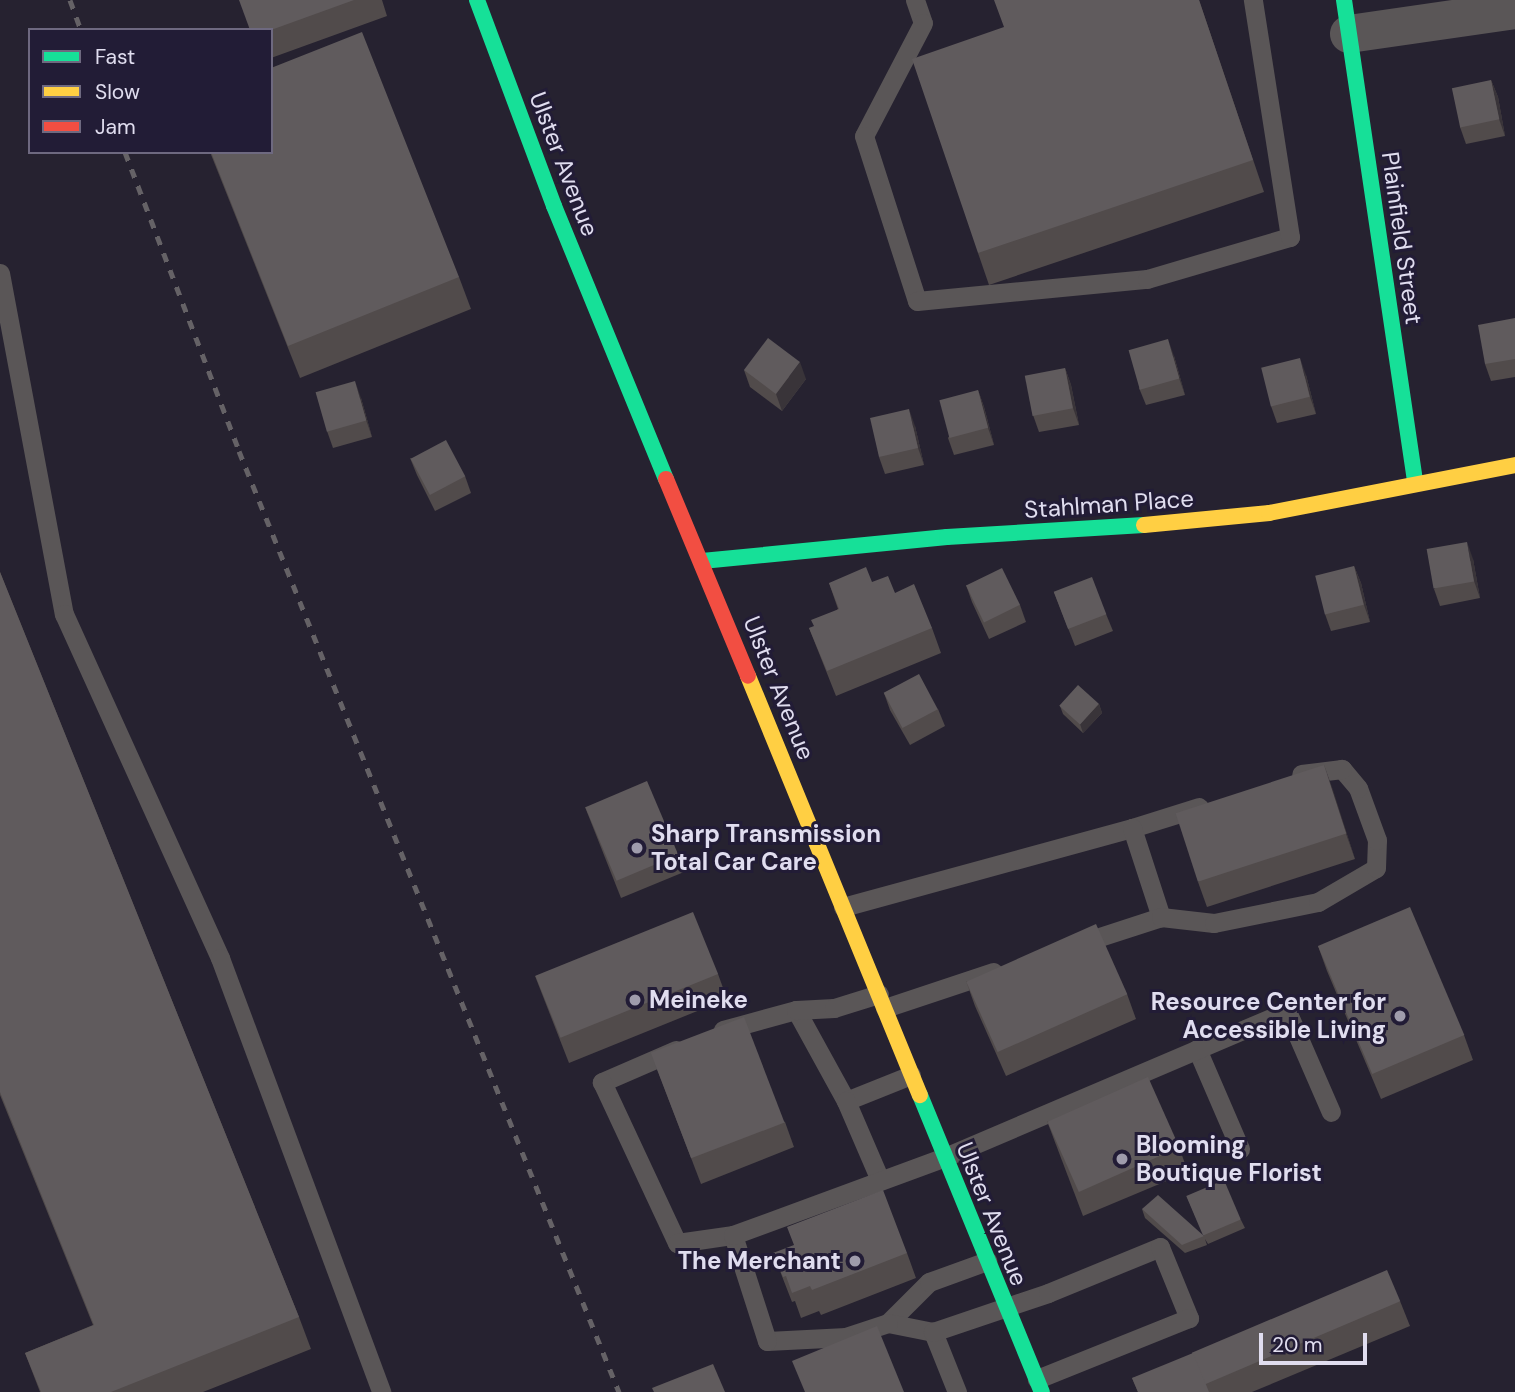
<!DOCTYPE html>
<style>
body{margin:0}
#map{position:relative;width:1515px;height:1392px;overflow:hidden;background:#262230;font-family:"DM Sans",sans-serif}
div>[style]{position:absolute}
[style*='--x']{left:calc(var(--x)*1px);top:calc(var(--y)*1px);width:calc(var(--w)*1px);rotate:calc(var(--a)*1deg)}
.lane>*{height:19px;margin:-9.5px;padding:0 9.5px;transform-origin:9.5px;border-radius:9.5px;background:#5a5657}
.street>*{height:38px;margin:-19px;padding:0 19px;transform-origin:19px;border-radius:19px;background:#5a5657}
.fast>*{height:16px;margin:-8px;padding:0 8px;transform-origin:8px;border-radius:8px;background:#16e098}
.slow>*{height:16px;margin:-8px;padding:0 8px;transform-origin:8px;border-radius:8px;background:#ffcf43}
.jam>*{height:16px;margin:-8px;padding:0 8px;transform-origin:8px;border-radius:8px;background:#f24e42}
.rail>*{height:5px;margin-top:-2.5px;transform-origin:0;background:repeating-linear-gradient(90deg,#656266 0 9px,transparent 0 18px)}
.wall>*{inset:0;background:#514b4b}
.shaded-wall>*{inset:0;background:#393439}
.building>*{inset:0;background:#605b5d;transform-origin:0 0}
.dots>*{width:19px;height:19px;translate:-50% -50%;box-sizing:border-box;border:4px solid #221c36;border-radius:50%}
span{translate:-50% -50%;white-space:nowrap;text-align:center;line-height:1.15;-webkit-text-stroke:6px #221c36;paint-order:stroke}
.street-label{font-size:24px;color:#e0ddef}
.poi-label{font-size:24px;color:#e0ddef;font-weight:700}
.left{translate:0 -50%;text-align:left}
.right{translate:-100% -50%;text-align:right}
.legend{position:absolute;left:28px;top:28px;width:245px;height:126px;box-sizing:border-box;background:#221c36;border:2px solid #6e6980;margin:0;padding:9px 12px;list-style:none;font-size:21px;color:#e0ddef}
.legend li{display:flex;align-items:center;gap:14px;height:35px}
.legend b{width:35px;border:2px solid #6e6980}
.scale{position:absolute;left:1259px;top:1333px;width:108px;height:32px;box-sizing:border-box;border:4px solid #e0ddef;border-top:0;padding-left:9px;font-size:21px;line-height:24px;white-space:nowrap;color:#e0ddef;-webkit-text-stroke:5px #221c36;paint-order:stroke}
</style>
<div id="map">
<div class="lane">
<i style="--x:915;--y:0;--w:24;--a:71"></i>
<i style="--x:923;--y:23;--w:127;--a:117.6"></i>
<i style="--x:864;--y:136;--w:173;--a:72.2"></i>
<i style="--x:917;--y:301;--w:231;--a:-5.5"></i>
<i style="--x:1147;--y:279;--w:149;--a:-16.4"></i>
<i style="--x:1290;--y:237;--w:240;--a:-98.9"></i>
<i style="--x:0;--y:273;--w:347;--a:79.4"></i>
<i style="--x:64;--y:614;--w:378;--a:65.6"></i>
<i style="--x:220;--y:958;--w:463;--a:69.6"></i>
<i style="--x:1132;--y:828;--w:70;--a:-17.4"></i>
<i style="--x:843;--y:907;--w:300;--a:-15.3"></i>
<i style="--x:1132;--y:828;--w:94;--a:72"></i>
<i style="--x:1078;--y:944;--w:87;--a:-18"></i>
<i style="--x:1161;--y:917;--w:53;--a:6.5"></i>
<i style="--x:1214;--y:923;--w:106;--a:-11.4"></i>
<i style="--x:1318;--y:902;--w:67;--a:-30.4"></i>
<i style="--x:1376;--y:868;--w:28;--a:-88"></i>
<i style="--x:1377;--y:840;--w:55;--a:-110.1"></i>
<i style="--x:1358;--y:788;--w:25;--a:-130"></i>
<i style="--x:1342;--y:769;--w:41;--a:173"></i>
<i style="--x:885;--y:1008;--w:114;--a:-18.4"></i>
<i style="--x:796;--y:1010;--w:104;--a:61.2"></i>
<i style="--x:846;--y:1101;--w:70;--a:-21.8"></i>
<i style="--x:723;--y:1030;--w:76;--a:-15.3"></i>
<i style="--x:796;--y:1010;--w:38;--a:-3"></i>
<i style="--x:834;--y:1008;--w:47;--a:-17.3"></i>
<i style="--x:1197;--y:1049;--w:109;--a:66.7"></i>
<i style="--x:676;--y:1050;--w:81;--a:156.6"></i>
<i style="--x:602;--y:1082;--w:178;--a:65"></i>
<i style="--x:677;--y:1243;--w:57;--a:-8.1"></i>
<i style="--x:846;--y:1101;--w:86;--a:66.7"></i>
<i style="--x:888;--y:1323;--w:58;--a:-45"></i>
<i style="--x:929;--y:1282;--w:62;--a:-19.9"></i>
<i style="--x:933;--y:1332;--w:46;--a:-168.7"></i>
<i style="--x:888;--y:1323;--w:44;--a:161.6"></i>
<i style="--x:846;--y:1337;--w:79;--a:177.1"></i>
<i style="--x:767;--y:1341;--w:111;--a:-107.8"></i>
<i style="--x:733;--y:1235;--w:226;--a:-20.2"></i>
<i style="--x:945;--y:1157;--w:372;--a:-23.1"></i>
<i style="--x:1287;--y:1011;--w:110;--a:66.5"></i>
<i style="--x:957;--y:1392;--w:65;--a:-111.8"></i>
<i style="--x:933;--y:1332;--w:121;--a:-18.7"></i>
<i style="--x:1048;--y:1293;--w:121;--a:-22.3"></i>
<i style="--x:1160;--y:1247;--w:77;--a:67.8"></i>
<i style="--x:1189;--y:1318;--w:164;--a:158.1"></i>
</div>
<div class="street">
<i style="--x:1349;--y:34;--w:168;--a:-8.2"></i>
</div>
<div class="fast">
<i style="--x:477;--y:0;--w:220;--a:69.5"></i>
<i style="--x:554;--y:206;--w:295;--a:67.7"></i>
<i style="--x:1344;--y:0;--w:488;--a:81.6"></i>
<i style="--x:702;--y:561;--w:246;--a:-5.6"></i>
<i style="--x:947;--y:537;--w:197;--a:-3.5"></i>
<i style="--x:920;--y:1095;--w:321;--a:67.7"></i>
</div>
<div class="slow">
<i style="--x:1144;--y:525;--w:126;--a:-5.5"></i>
<i style="--x:1269;--y:513;--w:251;--a:-11"></i>
<i style="--x:748;--y:676;--w:453;--a:67.7"></i>
</div>
<div class="jam">
<i style="--x:666;--y:479;--w:213;--a:67.4"></i>
</div>
<div class="rail">
<i style="--x:70;--y:0;--w:32;--a:70"></i>
<i style="--x:125;--y:152;--w:320;--a:69.1"></i>
<i style="--x:239;--y:451;--w:1015;--a:68.01"></i>
</div>
<div class="wall">
<i style="clip-path:polygon(239px 0,382px 0,387px 16px,271px 58px,271px 30px)"></i>
<i style="clip-path:polygon(1199px 0,1264px 192px,989px 285px,978px 253px)"></i>
<i style="clip-path:polygon(1491px 80px,1498px 97px,1505px 136px,1466px 144px,1460px 127px)"></i>
<i style="clip-path:polygon(210px 152px,271px 152px,459px 277px,471px 309px,300px 378px)"></i>
<i style="clip-path:polygon(1515px 318px,1515px 377px,1491px 381px,1485px 364px)"></i>
<i style="clip-path:polygon(1174px 356px,1185px 395px,1146px 405px,1139px 388px)"></i>
<i style="clip-path:polygon(1065px 368px,1071px 385px,1079px 425px,1039px 432px,1033px 415px)"></i>
<i style="clip-path:polygon(744px 370px,806px 379px,782px 411px,750px 387px)"></i>
<i style="clip-path:polygon(1306px 375px,1316px 414px,1277px 423px,1271px 406px)"></i>
<i style="clip-path:polygon(978px 390px,984px 407px,994px 445px,954px 455px,948px 438px)"></i>
<i style="clip-path:polygon(361px 398px,372px 437px,333px 448px,327px 431px)"></i>
<i style="clip-path:polygon(915px 426px,924px 465px,885px 474px,879px 457px)"></i>
<i style="clip-path:polygon(410px 458px,465px 476px,471px 493px,435px 511px,417px 475px)"></i>
<i style="clip-path:polygon(1473px 559px,1480px 598px,1440px 606px,1434px 589px)"></i>
<i style="clip-path:polygon(1354px 566px,1361px 583px,1370px 622px,1331px 631px,1325px 614px)"></i>
<i style="clip-path:polygon(0 572px,299px 1317px,311px 1349px,203px 1392px,40px 1392px,25px 1353px,93px 1325px,0 1095px)"></i>
<i style="clip-path:polygon(872px 582px,895px 593px,932px 628px,941px 653px,836px 696px,809px 628px,814px 627px,838px 609px,829px 583px)"></i>
<i style="clip-path:polygon(966px 585px,1020px 605px,1026px 622px,989px 639px,972px 602px)"></i>
<i style="clip-path:polygon(1054px 592px,1106px 614px,1113px 631px,1075px 646px)"></i>
<i style="clip-path:polygon(884px 693px,938px 709px,945px 726px,910px 745px,890px 710px)"></i>
<i style="clip-path:polygon(1099px 704px,1102px 713px,1083px 733px,1063px 714px,1060px 706px)"></i>
<i style="clip-path:polygon(1324px 765px,1355px 859px,1207px 907px,1198px 882px)"></i>
<i style="clip-path:polygon(585px 807px,678px 855px,684px 872px,621px 898px)"></i>
<i style="clip-path:polygon(1318px 946px,1464px 1035px,1473px 1060px,1381px 1099px,1327px 971px)"></i>
<i style="clip-path:polygon(718px 974px,727px 999px,569px 1063px,535px 976px)"></i>
<i style="clip-path:polygon(966px 981px,1127px 994px,1136px 1019px,1006px 1076px,975px 1006px)"></i>
<i style="clip-path:polygon(651px 1053px,785px 1122px,794px 1147px,701px 1184px)"></i>
<i style="clip-path:polygon(1047px 1121px,1179px 1147px,1188px 1172px,1083px 1216px)"></i>
<i style="clip-path:polygon(1187px 1197px,1241px 1220px,1245px 1228px,1208px 1244px,1205px 1239px,1207px 1245px,1185px 1253px,1145px 1218px,1142px 1209px,1204px 1236px)"></i>
<i style="clip-path:polygon(773px 1253px,907px 1253px,916px 1278px,821px 1315px,819px 1311px,801px 1318px,795px 1301px,792px 1302px)"></i>
<i style="clip-path:polygon(1400px 1301px,1410px 1326px,1252px 1392px,1138px 1392px,1132px 1378px)"></i>
</div>
<div class="shaded-wall">
<i style="clip-path:polygon(1491px 80px,1498px 97px,1505px 136px,1499px 119px)"></i>
<i style="clip-path:polygon(1168px 339px,1174px 356px,1185px 395px,1179px 378px)"></i>
<i style="clip-path:polygon(1300px 358px,1306px 375px,1316px 414px,1310px 397px)"></i>
<i style="clip-path:polygon(800px 362px,806px 379px,782px 411px,776px 394px)"></i>
<i style="clip-path:polygon(1065px 368px,1071px 385px,1079px 425px,1073px 408px)"></i>
<i style="clip-path:polygon(355px 381px,361px 398px,372px 437px,366px 420px)"></i>
<i style="clip-path:polygon(978px 390px,984px 407px,994px 445px,988px 428px)"></i>
<i style="clip-path:polygon(909px 409px,915px 426px,924px 465px,918px 448px)"></i>
<i style="clip-path:polygon(1467px 542px,1473px 559px,1480px 598px,1474px 581px)"></i>
<i style="clip-path:polygon(1354px 566px,1361px 583px,1370px 622px,1364px 605px)"></i>
<i style="clip-path:polygon(1099px 704px,1102px 713px,1083px 733px,1080px 724px)"></i>
<i style="clip-path:polygon(1324px 765px,1333px 790px,1355px 859px,1346px 834px)"></i>
</div>
<div class="building">
<i style="clip-path:polygon(239px 0,354px 0,271px 30px,250px 30px)"></i>
<i style="clip-path:polygon(994px 0,1199px 0,1253px 160px,978px 253px,912px 59px,1004px 27px)"></i>
<i style="clip-path:polygon(362px 32px,459px 277px,288px 346px,211px 152px,271px 152px,271px 68px)"></i>
<i style="left:1491px;top:80px;width:40px;height:40px;rotate:78deg"></i>
<i style="clip-path:polygon(1515px 318px,1515px 359px,1485px 364px,1478px 325px)"></i>
<i style="left:768px;top:338px;width:40px;height:40px;rotate:37deg"></i>
<i style="left:1168px;top:339px;width:41px;height:41px;rotate:74deg"></i>
<i style="left:1300px;top:358px;width:40px;height:40px;rotate:76deg"></i>
<i style="left:1065px;top:368px;width:41px;height:41px;rotate:79deg"></i>
<i style="left:355px;top:381px;width:41px;height:41px;rotate:74deg"></i>
<i style="left:978px;top:390px;width:39px;height:40px;rotate:75deg"></i>
<i style="left:909px;top:409px;width:40px;height:40px;rotate:77deg"></i>
<i style="left:446px;top:440px;width:41px;height:40px;rotate:62deg"></i>
<i style="left:1467px;top:542px;width:40px;height:41px;rotate:80deg"></i>
<i style="left:1354px;top:566px;width:40px;height:40px;rotate:76deg"></i>
<i style="clip-path:polygon(866px 567px,872px 582px,888px 576px,895px 593px,914px 584px,932px 628px,827px 671px,809px 628px,814px 626px,811px 620px,839px 609px,829px 583px)"></i>
<i style="left:1002px;top:568px;width:41px;height:40px;rotate:64deg"></i>
<i style="clip-path:polygon(0 572px,299px 1317px,111px 1392px,41px 1392px,25px 1353px,94px 1325px,0 1092px)"></i>
<i style="left:1092px;top:577px;width:40px;height:41px;rotate:69deg"></i>
<i style="left:919px;top:674px;width:40px;height:40px;rotate:62deg"></i>
<i style="left:1078px;top:685px;width:28px;height:28px;rotate:42deg"></i>
<i style="left:1324px;top:765px;width:72px;height:156px;rotate:72deg"></i>
<i style="left:647px;top:781px;width:80px;height:67px;rotate:67deg"></i>
<i style="left:1410px;top:907px;width:139px;height:100px;rotate:67deg"></i>
<i style="left:693px;top:912px;width:67px;height:170px;rotate:68deg"></i>
<i style="left:1096px;top:924px;width:77px;height:142px;rotate:66deg"></i>
<i style="left:744px;top:1017px;width:113px;height:100px;rotate:69deg"></i>
<i style="left:1148px;top:1077px;width:77px;height:110px;rotate:66deg"></i>
<i style="left:1224px;top:1180px;width:43px;height:41px;rotate:67deg"></i>
<i style="clip-path:polygon(883px 1190px,907px 1253px,812px 1290px,810px 1286px,792px 1293px,786px 1276px,783px 1277px,773px 1253px,794px 1245px,787px 1227px)"></i>
<i style="clip-path:polygon(1158px 1195px,1204px 1236px,1182px 1245px,1142px 1209px)"></i>
<i style="left:1387px;top:1270px;width:34px;height:212px;rotate:67deg"></i>
<i style="clip-path:polygon(877px 1326px,904px 1392px,805px 1392px,792px 1361px)"></i>
<i style="clip-path:polygon(1193px 1353px,1209px 1392px,1138px 1392px,1132px 1378px)"></i>
<i style="clip-path:polygon(713px 1364px,725px 1392px,654px 1392px,652px 1388px)"></i>
</div>
<div class="dots">
<i style="left:637px;top:848px;background:#9f9cac"></i>
<i style="left:635px;top:1000px;background:#9f9cac"></i>
<i style="left:1400px;top:1016px;background:#9f9cac"></i>
<i style="left:1122px;top:1159px;background:#9f9cac"></i>
<i style="left:855px;top:1261px;background:#9f9cac"></i>
</div>
<div class="street-label">
<span style="left:564px;top:164px;rotate:69deg">Ulster Avenue</span>
<span style="left:1402px;top:238px;rotate:82deg">Plainfield Street</span>
<span style="left:1109px;top:504px;rotate:-4deg">Stahlman Place</span>
<span style="left:779px;top:688px;rotate:68deg">Ulster Avenue</span>
<span style="left:992px;top:1214px;rotate:68deg">Ulster Avenue</span>
</div>
<div class="poi-label">
<span class="left" style="left:651px;top:848px">Sharp Transmission<br>Total Car Care</span>
<span class="left" style="left:649px;top:1000px">Meineke</span>
<span class="right" style="left:1386px;top:1016px">Resource Center for<br>Accessible Living</span>
<span class="left" style="left:1136px;top:1159px">Blooming<br>Boutique Florist</span>
<span class="right" style="left:841px;top:1261px">The Merchant</span>
</div>
<ul class="legend">
<li><b style="height:9px;background:#16e098"></b>Fast</li>
<li><b style="height:9px;background:#ffcf43"></b>Slow</li>
<li><b style="height:9px;background:#f24e42"></b>Jam</li>
</ul>
<div class="scale">20 m</div>
</div>
